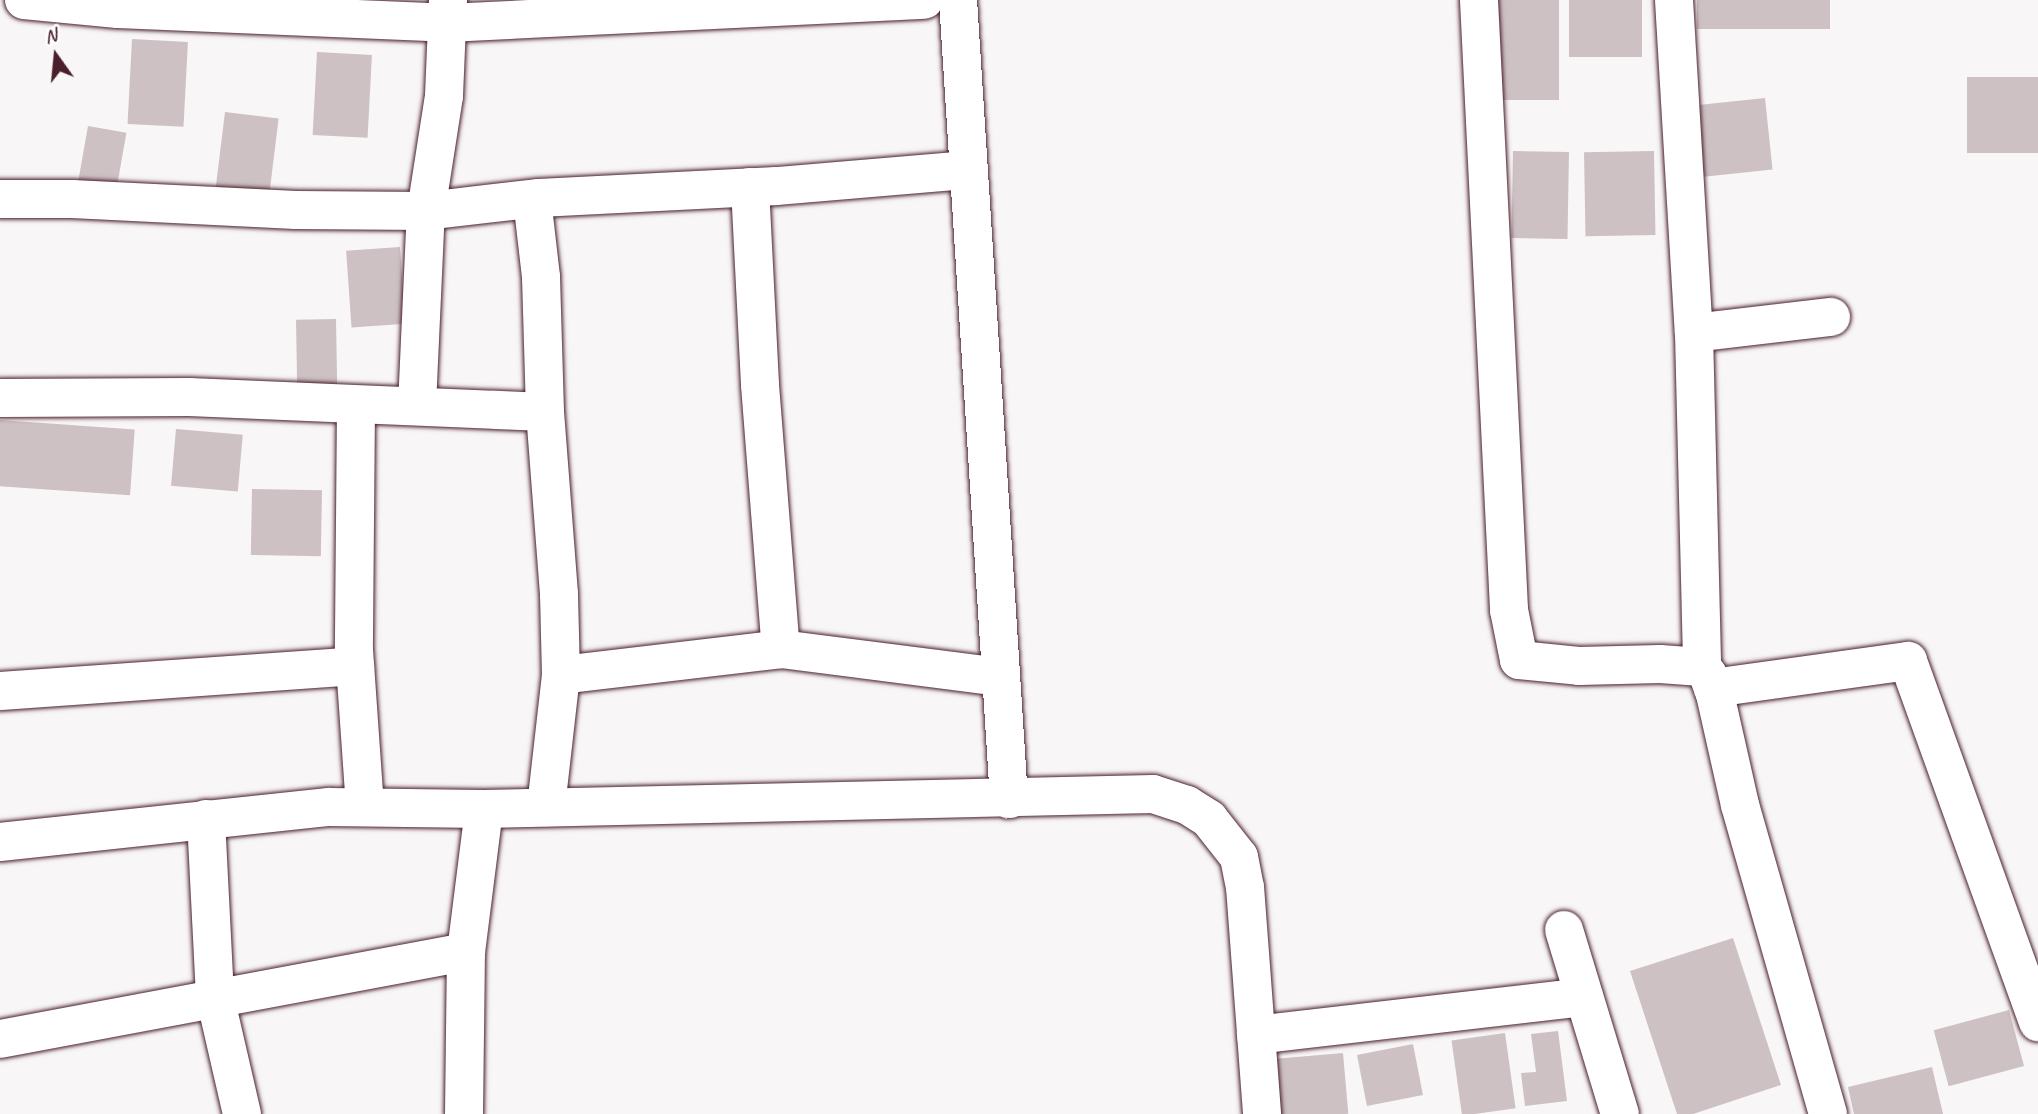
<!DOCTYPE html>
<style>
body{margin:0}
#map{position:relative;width:2038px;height:1114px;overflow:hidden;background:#f8f6f7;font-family:Caveat,sans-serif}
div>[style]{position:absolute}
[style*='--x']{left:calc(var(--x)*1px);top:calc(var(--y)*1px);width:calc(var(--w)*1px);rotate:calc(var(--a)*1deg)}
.building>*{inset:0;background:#cdc1c4;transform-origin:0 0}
.roads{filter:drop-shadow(0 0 2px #4a1f2b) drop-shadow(0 0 2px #4a1f2b)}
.minor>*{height:38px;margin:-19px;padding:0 19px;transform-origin:19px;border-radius:19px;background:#fff}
span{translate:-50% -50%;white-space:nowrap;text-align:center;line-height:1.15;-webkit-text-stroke:5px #fff;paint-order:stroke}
.north{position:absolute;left:21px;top:21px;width:70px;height:70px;-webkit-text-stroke:5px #fff;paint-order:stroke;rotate:345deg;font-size:19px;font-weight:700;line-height:28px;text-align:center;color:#4a1f2b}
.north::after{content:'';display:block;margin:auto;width:24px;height:32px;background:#4a1f2b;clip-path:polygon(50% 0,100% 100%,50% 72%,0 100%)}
</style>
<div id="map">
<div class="building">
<i style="left:1498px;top:0;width:61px;height:100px"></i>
<i style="left:1569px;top:0;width:73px;height:57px"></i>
<i style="left:1697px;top:0;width:133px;height:29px"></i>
<i style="left:132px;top:39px;width:56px;height:85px;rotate:3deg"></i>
<i style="left:317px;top:52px;width:55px;height:83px;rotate:3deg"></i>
<i style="left:2038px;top:77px;width:76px;height:71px;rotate:90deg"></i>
<i style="left:1765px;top:98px;width:72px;height:69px;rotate:84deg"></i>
<i style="left:225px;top:112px;width:54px;height:83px;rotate:7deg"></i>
<i style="left:88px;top:126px;width:39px;height:59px;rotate:10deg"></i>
<i style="left:1513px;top:151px;width:56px;height:87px;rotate:1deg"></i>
<i style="left:1654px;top:151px;width:84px;height:70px;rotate:89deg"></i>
<i style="left:400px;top:247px;width:77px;height:54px;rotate:86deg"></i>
<i style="left:336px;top:319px;width:67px;height:40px;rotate:89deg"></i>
<i style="left:0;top:420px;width:135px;height:66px;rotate:4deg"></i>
<i style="left:176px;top:429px;width:67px;height:57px;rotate:5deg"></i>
<i style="left:252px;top:489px;width:70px;height:66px;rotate:1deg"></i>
<i style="clip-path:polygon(1733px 938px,1781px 1085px,1693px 1114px,1677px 1114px,1630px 971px)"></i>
<i style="left:2009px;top:1010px;width:58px;height:78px;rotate:75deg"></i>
<i style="clip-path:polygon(1558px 1031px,1567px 1101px,1525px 1106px,1521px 1073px,1536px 1072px,1531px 1034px)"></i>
<i style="left:1505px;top:1033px;width:76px;height:54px;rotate:82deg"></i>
<i style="left:1413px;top:1044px;width:52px;height:57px;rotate:79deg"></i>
<i style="left:1343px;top:1053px;width:61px;height:73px;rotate:85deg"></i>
<i style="clip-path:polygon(1932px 1067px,1943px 1114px,1854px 1114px,1848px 1087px)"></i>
</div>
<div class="roads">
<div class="minor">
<i style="--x:24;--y:0;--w:94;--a:5.5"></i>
<i style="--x:118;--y:9;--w:329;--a:2.4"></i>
<i style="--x:447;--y:23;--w:478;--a:-2.8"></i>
<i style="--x:958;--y:0;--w:801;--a:86.35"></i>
<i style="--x:1479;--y:0;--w:611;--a:87.18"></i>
<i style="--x:1509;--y:610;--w:51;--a:78.7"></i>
<i style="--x:1519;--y:660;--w:60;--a:5.7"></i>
<i style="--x:1579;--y:666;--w:81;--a:-1.4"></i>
<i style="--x:1660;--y:664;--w:42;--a:4.1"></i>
<i style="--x:1702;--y:667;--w:10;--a:53"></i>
<i style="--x:1708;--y:675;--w:20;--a:70"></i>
<i style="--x:1715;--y:694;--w:114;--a:77.3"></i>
<i style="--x:1740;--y:805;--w:321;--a:74.1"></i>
<i style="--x:1674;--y:0;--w:334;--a:86.6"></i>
<i style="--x:1694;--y:333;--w:138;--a:-6.7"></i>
<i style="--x:750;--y:187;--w:198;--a:87.1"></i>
<i style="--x:760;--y:385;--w:265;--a:85.5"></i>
<i style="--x:0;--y:199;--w:72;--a:0"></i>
<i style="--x:72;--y:199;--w:224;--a:2.8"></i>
<i style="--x:296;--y:210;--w:130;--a:0.4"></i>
<i style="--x:426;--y:211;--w:114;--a:-6.6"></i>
<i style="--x:539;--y:198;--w:238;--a:-2.9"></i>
<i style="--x:777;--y:186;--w:191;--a:-4.8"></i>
<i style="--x:532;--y:199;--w:79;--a:83.4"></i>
<i style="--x:541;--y:277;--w:135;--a:88.3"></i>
<i style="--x:545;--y:412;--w:183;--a:85.6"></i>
<i style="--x:559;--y:594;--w:81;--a:88.6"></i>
<i style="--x:561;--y:675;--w:133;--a:96.5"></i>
<i style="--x:1694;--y:333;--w:334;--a:88.6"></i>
<i style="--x:0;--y:398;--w:189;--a:-0.3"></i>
<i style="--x:189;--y:397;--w:356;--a:2.4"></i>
<i style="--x:356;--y:405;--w:245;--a:90.5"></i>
<i style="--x:354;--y:650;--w:157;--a:86"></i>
<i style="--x:417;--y:406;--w:195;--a:-87.4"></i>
<i style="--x:426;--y:211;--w:116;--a:-81.1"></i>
<i style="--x:444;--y:96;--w:96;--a:-87.6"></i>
<i style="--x:561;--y:675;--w:222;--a:-6.7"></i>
<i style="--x:781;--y:649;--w:222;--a:7.3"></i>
<i style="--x:1713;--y:688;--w:197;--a:-7.9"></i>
<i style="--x:1908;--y:661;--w:384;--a:70.2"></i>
<i style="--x:0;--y:691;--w:356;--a:-4"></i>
<i style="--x:206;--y:819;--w:178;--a:87.1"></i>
<i style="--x:215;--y:997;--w:120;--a:77"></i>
<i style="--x:0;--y:842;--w:331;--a:-6.1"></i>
<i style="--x:329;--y:807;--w:155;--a:0.7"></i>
<i style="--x:484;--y:809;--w:669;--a:-1.28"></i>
<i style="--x:1153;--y:794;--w:36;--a:18"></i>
<i style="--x:1187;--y:805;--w:26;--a:32"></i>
<i style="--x:1209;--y:819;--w:48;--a:51.7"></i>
<i style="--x:1239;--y:857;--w:31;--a:79"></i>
<i style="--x:1245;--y:887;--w:228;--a:85.7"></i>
<i style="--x:1564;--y:930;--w:192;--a:73.1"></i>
<i style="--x:1256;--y:1035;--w:330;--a:-6.6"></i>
<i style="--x:0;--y:1039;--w:474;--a:-10.6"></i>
<i style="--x:466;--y:952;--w:144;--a:-82.8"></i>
<i style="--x:464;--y:1114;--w:162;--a:-89.3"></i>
</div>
</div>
<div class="north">N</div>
</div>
